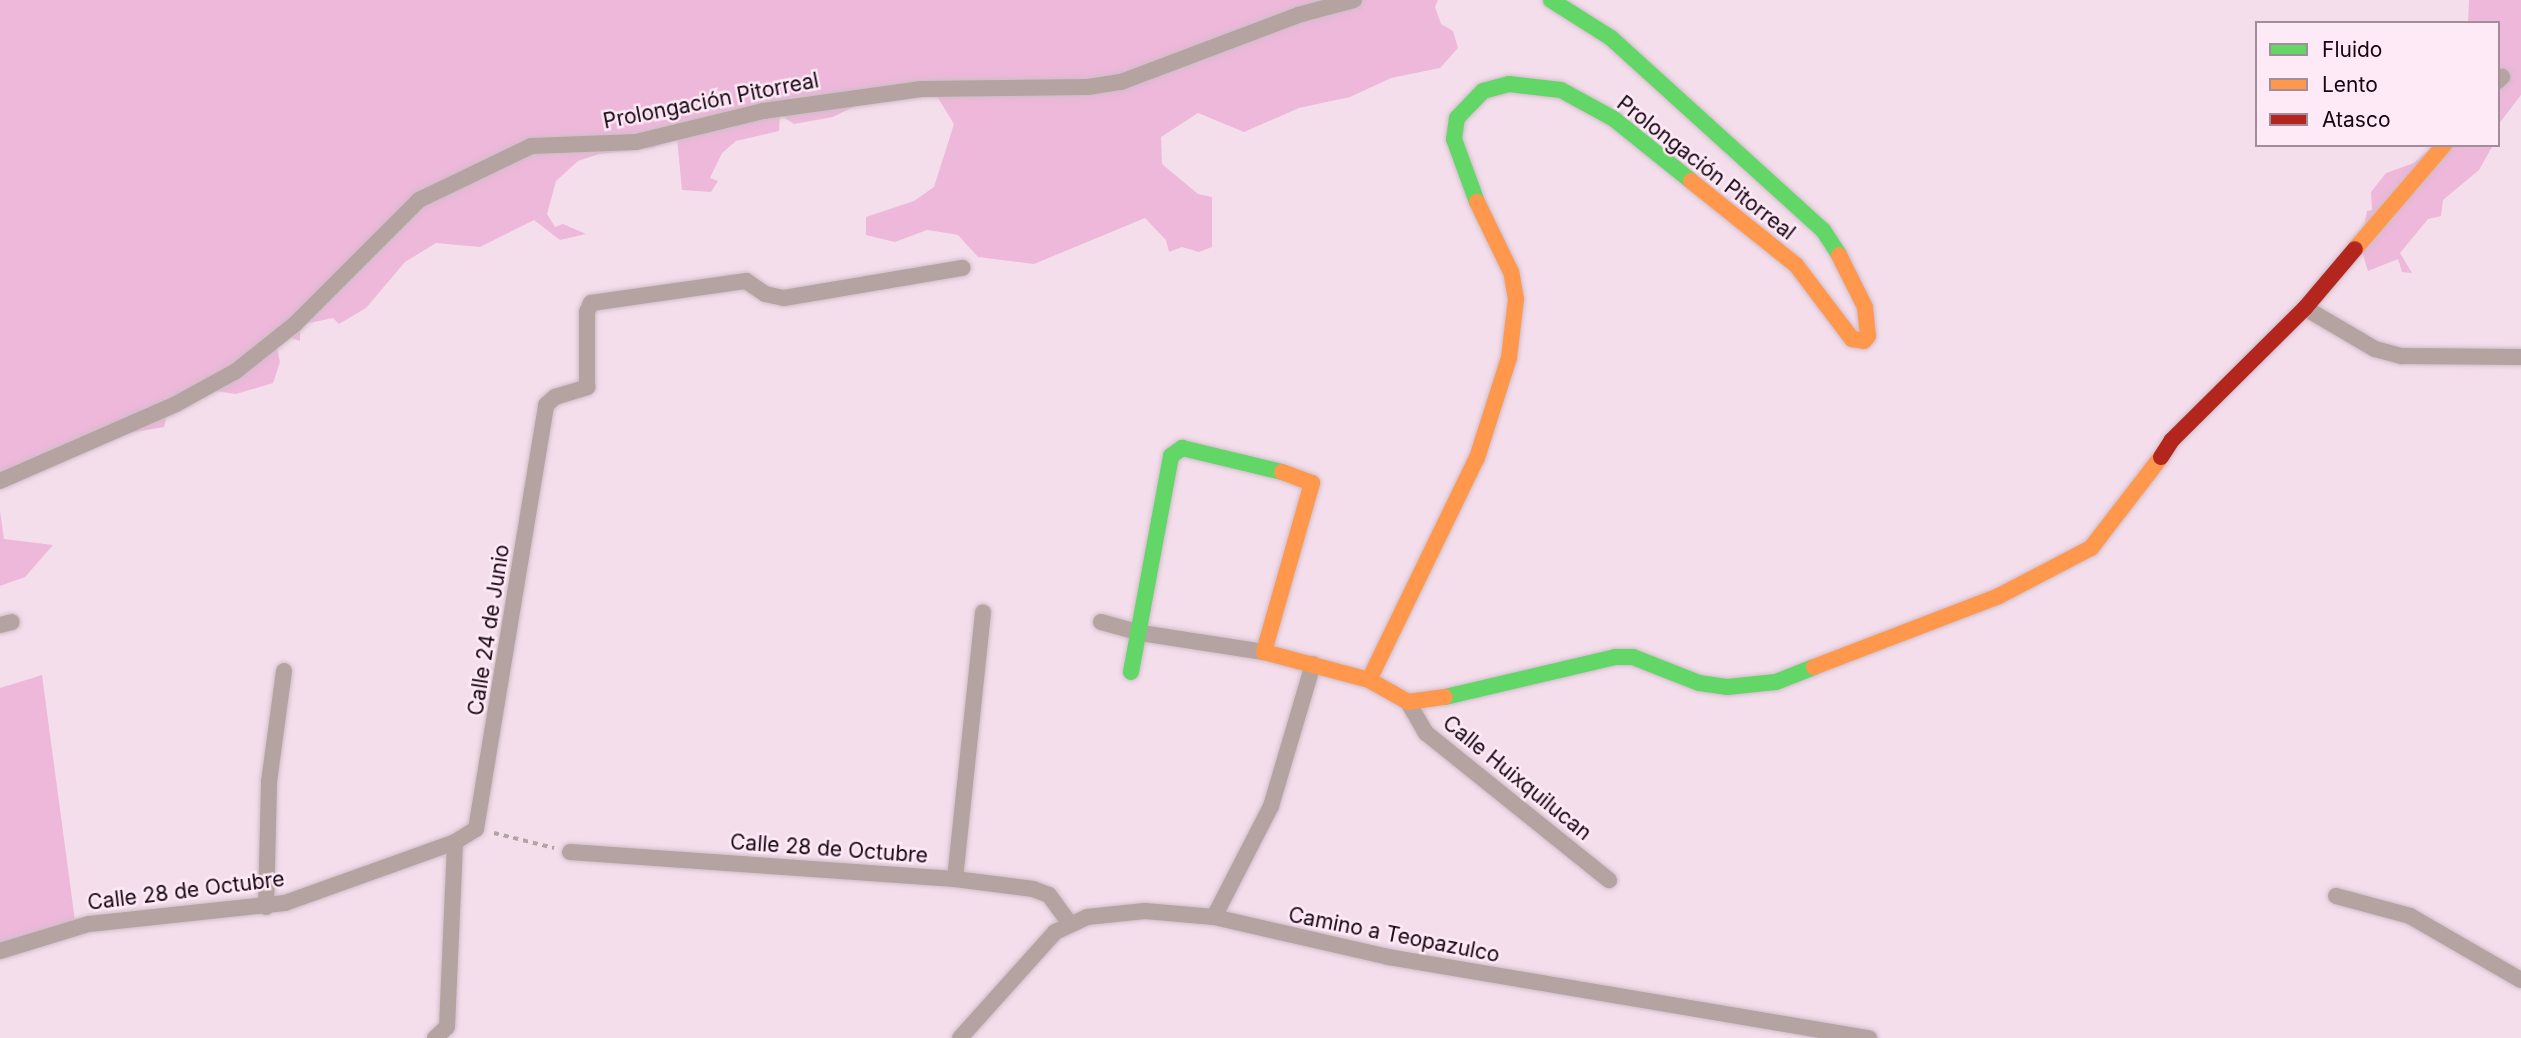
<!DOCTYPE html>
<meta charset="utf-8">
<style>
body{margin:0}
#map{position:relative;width:2521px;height:1038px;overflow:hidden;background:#f5deec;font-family:Inter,sans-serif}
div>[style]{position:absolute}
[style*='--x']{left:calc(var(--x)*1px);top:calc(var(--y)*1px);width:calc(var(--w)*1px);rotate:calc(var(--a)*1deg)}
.green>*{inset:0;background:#edb8da}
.path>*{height:3.5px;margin-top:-1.75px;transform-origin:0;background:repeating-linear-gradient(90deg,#b2a3a5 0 5px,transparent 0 10px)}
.roads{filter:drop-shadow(0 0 2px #cfbdc8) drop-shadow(0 0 2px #cfbdc8)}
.street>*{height:16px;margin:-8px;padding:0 8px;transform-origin:8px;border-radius:8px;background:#b4a3a0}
.fast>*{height:16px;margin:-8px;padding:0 8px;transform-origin:8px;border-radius:8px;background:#63d668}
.slow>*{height:16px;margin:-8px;padding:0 8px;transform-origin:8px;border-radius:8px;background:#ff974d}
.jam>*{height:16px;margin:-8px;padding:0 8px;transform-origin:8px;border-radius:8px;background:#b3261e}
span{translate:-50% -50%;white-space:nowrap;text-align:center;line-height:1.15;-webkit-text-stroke:5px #fee9f6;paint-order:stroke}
.street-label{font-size:21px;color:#150610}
.legend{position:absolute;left:2255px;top:21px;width:245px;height:126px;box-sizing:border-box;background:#fee9f6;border:2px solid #a18e9a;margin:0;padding:9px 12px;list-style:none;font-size:21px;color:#150610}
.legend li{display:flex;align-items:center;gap:14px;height:35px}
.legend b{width:35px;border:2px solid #a18e9a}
</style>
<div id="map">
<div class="green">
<i style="clip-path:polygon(0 0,1438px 0,1435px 7px,1441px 24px,1453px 31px,1458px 48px,1440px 68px,1391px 78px,1350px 97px,1299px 108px,1244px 132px,1198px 113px,1161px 137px,1162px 164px,1198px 194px,1212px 197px,1212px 247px,1199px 252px,1182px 247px,1169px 252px,1166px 240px,1145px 218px,1034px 264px,978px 257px,958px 235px,947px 233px,927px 230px,895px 242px,866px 235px,866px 217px,914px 201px,934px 187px,954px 124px,938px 98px,925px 95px,871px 98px,833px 117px,794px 124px,780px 115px,779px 131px,736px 141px,722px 153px,710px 178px,718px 181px,711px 192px,682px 190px,677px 138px,653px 148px,599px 154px,578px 161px,556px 181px,547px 214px,555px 227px,563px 224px,586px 234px,560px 240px,534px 220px,480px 247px,436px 243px,405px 262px,366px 308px,339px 324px,333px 318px,300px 325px,300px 341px,285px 336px,277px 348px,280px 362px,273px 383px,236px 394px,215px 391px,171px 400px,164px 427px,71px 443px,0 474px)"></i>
<i style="clip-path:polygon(2469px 0,2521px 0,2521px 95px,2498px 125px,2498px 23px,2468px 23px)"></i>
<i style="clip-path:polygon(2434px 145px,2493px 145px,2479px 170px,2443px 200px,2441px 216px,2428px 219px,2400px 253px,2412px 273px,2402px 272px,2398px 259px,2368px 271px,2360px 245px,2367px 211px,2372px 210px,2371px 192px,2386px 173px,2414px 163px)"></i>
<i style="clip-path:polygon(0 511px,4px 539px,53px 545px,25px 577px,0 586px)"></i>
<i style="clip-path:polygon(42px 675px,75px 921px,0 944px,0 688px)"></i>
</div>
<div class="path">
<i style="--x:494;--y:833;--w:62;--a:14"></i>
</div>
<div class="roads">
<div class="street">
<i style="--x:2498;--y:81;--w:6;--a:-45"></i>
<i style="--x:2305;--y:308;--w:81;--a:30.4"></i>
<i style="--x:2375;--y:349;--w:28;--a:15"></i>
<i style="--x:2402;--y:356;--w:119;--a:0.5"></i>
<i style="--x:0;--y:481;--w:192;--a:-23.6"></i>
<i style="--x:176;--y:404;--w:68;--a:-28.8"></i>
<i style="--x:236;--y:371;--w:75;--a:-38.5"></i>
<i style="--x:295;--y:324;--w:175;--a:-45"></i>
<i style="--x:419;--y:200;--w:124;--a:-25.7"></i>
<i style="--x:531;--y:146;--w:105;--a:-2.2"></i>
<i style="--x:636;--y:142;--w:131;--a:-13.7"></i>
<i style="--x:763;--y:111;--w:160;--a:-7.9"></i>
<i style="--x:921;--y:89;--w:167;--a:-0.7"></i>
<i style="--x:1088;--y:87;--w:33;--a:-9"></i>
<i style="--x:1121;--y:82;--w:189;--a:-20.7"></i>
<i style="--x:1298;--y:15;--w:58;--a:-15"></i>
<i style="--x:1101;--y:622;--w:41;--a:15.4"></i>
<i style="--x:1141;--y:633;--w:124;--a:8.8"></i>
<i style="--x:0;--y:625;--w:12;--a:-14"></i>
<i style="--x:1408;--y:702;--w:36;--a:60"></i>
<i style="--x:1426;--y:733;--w:235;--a:38.8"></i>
<i style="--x:570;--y:852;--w:386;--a:4"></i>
<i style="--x:955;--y:879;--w:79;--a:7.3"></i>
<i style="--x:1033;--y:889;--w:17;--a:21"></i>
<i style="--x:1049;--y:895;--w:34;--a:54"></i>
<i style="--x:955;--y:879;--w:268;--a:-84"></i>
<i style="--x:2336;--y:896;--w:77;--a:15.1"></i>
<i style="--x:2410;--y:916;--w:128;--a:30"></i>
<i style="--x:266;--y:907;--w:125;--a:-88.6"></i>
<i style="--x:269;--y:782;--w:112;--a:-82.3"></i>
<i style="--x:1214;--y:917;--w:125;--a:-62.8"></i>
<i style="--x:1271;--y:806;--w:148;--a:-73.5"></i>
<i style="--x:0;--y:951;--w:93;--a:-16.9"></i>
<i style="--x:89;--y:924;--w:197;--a:-6.1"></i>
<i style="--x:285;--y:903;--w:181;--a:-19.7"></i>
<i style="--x:455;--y:842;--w:25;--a:-32"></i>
<i style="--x:476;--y:829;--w:430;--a:-80.6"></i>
<i style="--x:546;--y:405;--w:12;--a:-42"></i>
<i style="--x:555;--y:397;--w:34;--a:-17"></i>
<i style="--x:587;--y:387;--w:75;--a:-90"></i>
<i style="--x:587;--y:312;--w:10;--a:-66"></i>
<i style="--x:591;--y:303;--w:157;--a:-8.1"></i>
<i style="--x:746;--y:281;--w:23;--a:34"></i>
<i style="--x:765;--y:294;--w:19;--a:12"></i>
<i style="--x:784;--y:298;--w:181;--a:-9.6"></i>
<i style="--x:435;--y:1038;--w:16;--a:-43"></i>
<i style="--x:447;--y:1027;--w:185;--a:-87.5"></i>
<i style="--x:960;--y:1038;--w:142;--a:-48.1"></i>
<i style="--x:1055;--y:932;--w:35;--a:-25"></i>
<i style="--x:1087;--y:917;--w:58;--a:-5.9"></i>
<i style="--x:1145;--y:911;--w:69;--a:5"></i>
<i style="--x:1214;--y:917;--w:179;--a:12.9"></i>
<i style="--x:1388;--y:957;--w:488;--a:9.6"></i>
</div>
<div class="fast">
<i style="--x:1551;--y:0;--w:71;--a:32.3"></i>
<i style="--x:1611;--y:38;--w:286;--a:42.2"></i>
<i style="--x:1823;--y:230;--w:30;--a:57"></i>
<i style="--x:1477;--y:202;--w:67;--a:-110.1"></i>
<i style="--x:1454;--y:139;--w:21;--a:-82"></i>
<i style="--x:1457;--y:118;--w:37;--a:-46"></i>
<i style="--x:1483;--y:91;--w:27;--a:-15"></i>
<i style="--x:1509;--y:84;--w:52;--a:6.6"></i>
<i style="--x:1561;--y:90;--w:60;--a:28.7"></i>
<i style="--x:1614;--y:119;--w:99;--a:38.8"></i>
<i style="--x:1131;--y:672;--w:220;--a:-79.5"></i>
<i style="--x:1171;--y:456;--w:14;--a:-36"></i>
<i style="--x:1182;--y:448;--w:103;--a:13.5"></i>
<i style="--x:1445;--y:697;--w:175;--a:-13.2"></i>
<i style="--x:1615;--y:657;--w:18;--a:0"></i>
<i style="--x:1633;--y:657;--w:71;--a:21.5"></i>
<i style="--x:1699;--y:683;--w:28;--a:8"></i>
<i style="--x:1727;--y:687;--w:49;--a:-5.8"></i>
<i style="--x:1776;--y:682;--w:41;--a:-21.5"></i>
</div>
<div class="slow">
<i style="--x:1691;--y:181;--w:134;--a:38.7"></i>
<i style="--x:1796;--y:265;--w:93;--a:52.9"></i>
<i style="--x:1852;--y:339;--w:12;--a:9"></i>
<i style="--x:1864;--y:341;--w:6;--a:-51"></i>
<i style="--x:1868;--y:336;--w:29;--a:-96"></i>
<i style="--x:1865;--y:307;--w:58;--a:-116.6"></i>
<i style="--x:2355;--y:249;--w:137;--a:-49.4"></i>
<i style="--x:1282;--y:472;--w:32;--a:20"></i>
<i style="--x:1312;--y:483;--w:176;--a:105.9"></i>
<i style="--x:1264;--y:652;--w:109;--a:14.9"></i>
<i style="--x:1369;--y:680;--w:45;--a:29.4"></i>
<i style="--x:1408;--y:702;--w:37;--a:-8"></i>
<i style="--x:1814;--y:667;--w:198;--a:-21"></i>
<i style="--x:1999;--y:596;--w:104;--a:-27.6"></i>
<i style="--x:2091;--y:548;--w:115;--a:-52.4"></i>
<i style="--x:1369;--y:680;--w:247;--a:-64.1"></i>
<i style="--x:1477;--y:458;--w:105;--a:-72.3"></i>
<i style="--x:1509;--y:358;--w:59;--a:-83.2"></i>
<i style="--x:1516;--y:299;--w:27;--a:-100"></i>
<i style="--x:1511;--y:272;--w:78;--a:-115.9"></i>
</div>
<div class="jam">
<i style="--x:2161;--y:457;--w:20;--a:-57"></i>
<i style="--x:2172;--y:440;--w:187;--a:-44.8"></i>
<i style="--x:2305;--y:308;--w:77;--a:-49.7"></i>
</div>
</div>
<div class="street-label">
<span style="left:711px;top:101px;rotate:-11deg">Prolongación Pitorreal</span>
<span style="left:1706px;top:168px;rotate:38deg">Prolongación Pitorreal</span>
<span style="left:489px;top:630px;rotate:-81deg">Calle 24 de Junio</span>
<span style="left:1517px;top:778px;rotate:39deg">Calle Huixquilucan</span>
<span style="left:829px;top:849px;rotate:4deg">Calle 28 de Octubre</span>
<span style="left:186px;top:891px;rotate:-7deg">Calle 28 de Octubre</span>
<span style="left:1394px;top:935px;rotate:11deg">Camino a Teopazulco</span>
</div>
<ul class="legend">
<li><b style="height:9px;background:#63d668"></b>Fluido</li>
<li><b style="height:9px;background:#ff974d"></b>Lento</li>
<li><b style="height:9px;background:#b3261e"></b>Atasco</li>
</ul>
</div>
